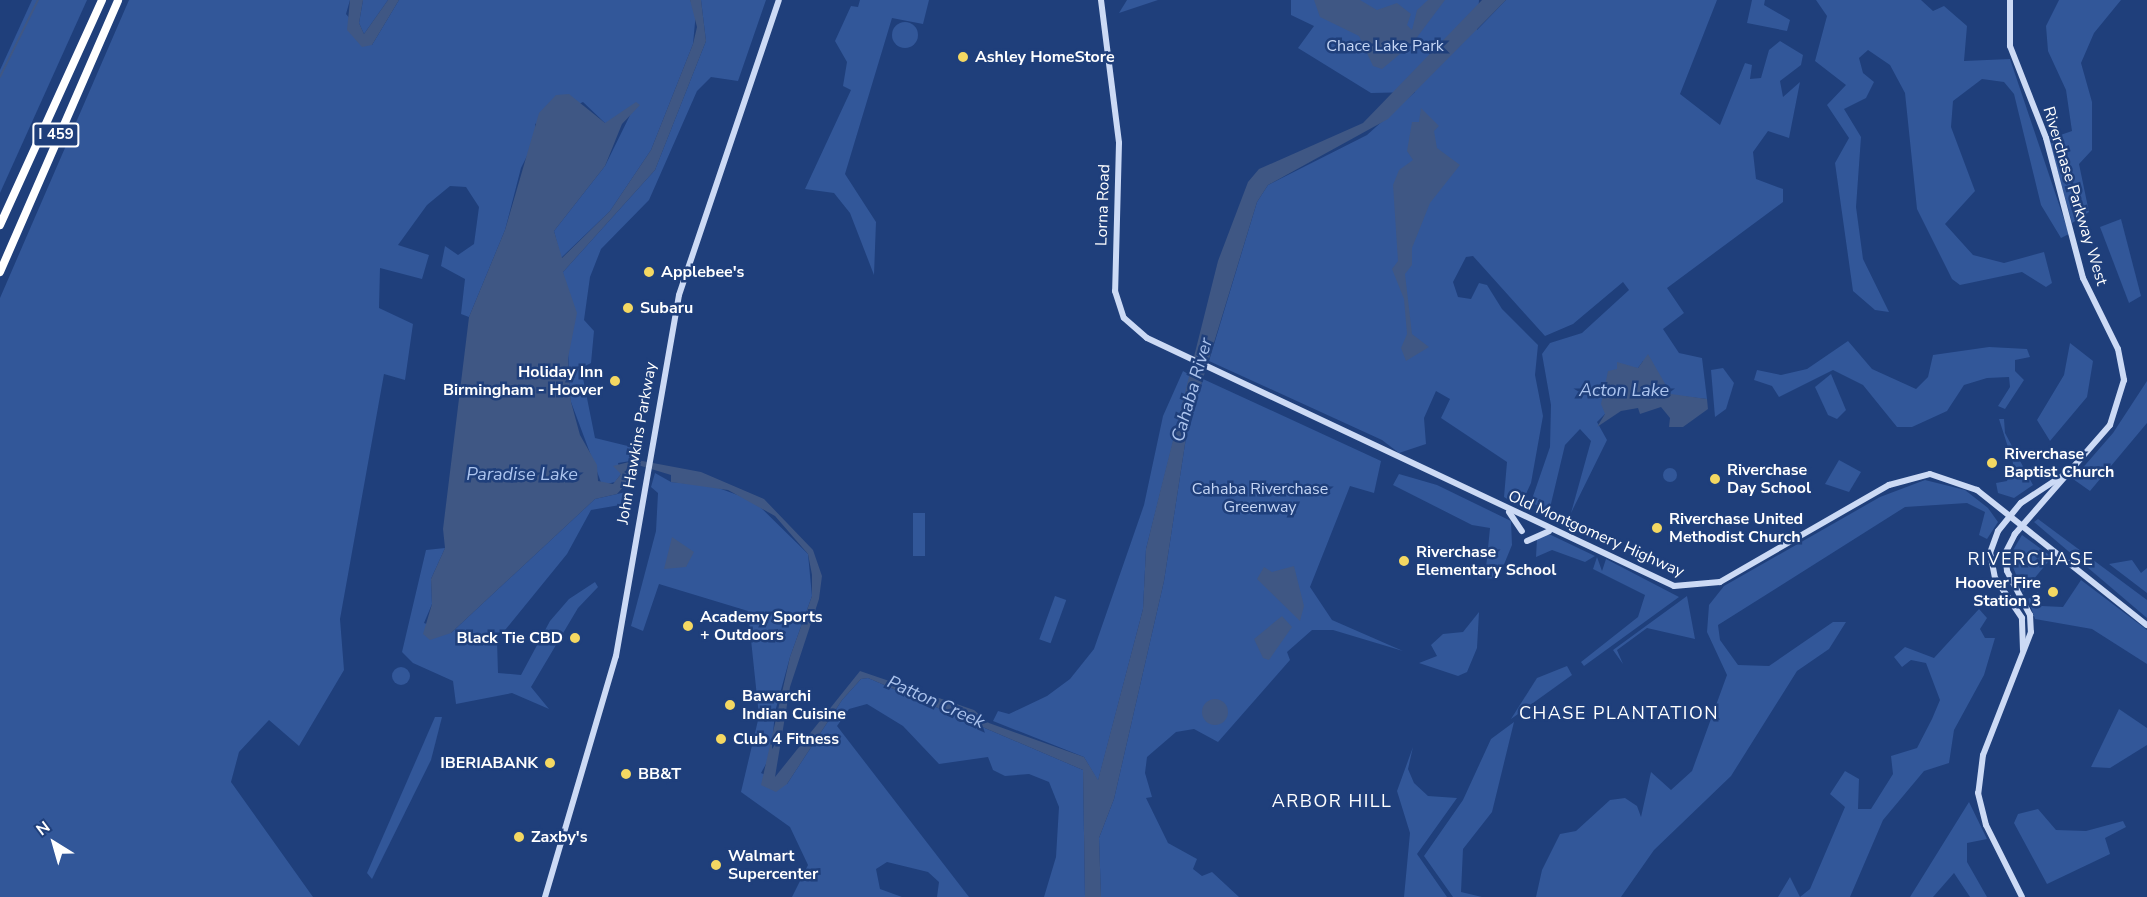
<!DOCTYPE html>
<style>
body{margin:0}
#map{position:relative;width:2147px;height:897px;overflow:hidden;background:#1f3f7b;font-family:"Nunito Sans",sans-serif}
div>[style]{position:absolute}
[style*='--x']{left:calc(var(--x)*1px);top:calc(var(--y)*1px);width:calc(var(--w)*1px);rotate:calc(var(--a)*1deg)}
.green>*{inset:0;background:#325799;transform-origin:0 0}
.round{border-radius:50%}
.water>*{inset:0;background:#3f5784}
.stream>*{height:1.5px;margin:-0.75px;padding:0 0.75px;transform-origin:0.75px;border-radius:0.75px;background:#3f5784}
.secondary>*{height:6px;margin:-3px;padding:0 3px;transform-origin:3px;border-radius:3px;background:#ccdaf5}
.highway>*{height:8px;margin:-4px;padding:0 4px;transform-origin:4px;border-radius:4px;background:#fff}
.dots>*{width:16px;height:16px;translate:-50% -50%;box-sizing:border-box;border:3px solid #1f3f7b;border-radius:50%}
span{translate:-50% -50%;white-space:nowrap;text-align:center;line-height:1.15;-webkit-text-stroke:5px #1f3f7b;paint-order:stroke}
.shield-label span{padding:2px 4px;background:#1f3f7b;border:2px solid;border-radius:4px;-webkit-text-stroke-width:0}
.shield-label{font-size:15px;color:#fff;font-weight:700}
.park-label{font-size:16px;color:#c5d6f5}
.poi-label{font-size:16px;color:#fff;font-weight:700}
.left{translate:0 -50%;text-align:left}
.right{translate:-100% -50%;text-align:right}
.street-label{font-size:16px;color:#fff}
.water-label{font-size:18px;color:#acc4ee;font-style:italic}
.neighbourhood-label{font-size:18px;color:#fff;letter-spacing:1.5px}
.north{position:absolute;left:24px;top:813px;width:60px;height:60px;-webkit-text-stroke:4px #1f3f7b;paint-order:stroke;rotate:323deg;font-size:16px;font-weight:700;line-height:24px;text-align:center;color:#fff}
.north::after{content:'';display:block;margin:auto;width:21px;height:27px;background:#fff;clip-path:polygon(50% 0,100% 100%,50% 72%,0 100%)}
</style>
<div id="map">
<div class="green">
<i style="clip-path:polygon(32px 0,87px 0,0 193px,0 70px)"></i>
<i style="clip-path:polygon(129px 0,350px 0,346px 14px,372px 45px,399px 0,690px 0,696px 12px,693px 44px,651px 150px,610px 211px,561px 258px,554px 231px,605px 166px,636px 103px,613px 123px,605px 123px,583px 102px,535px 124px,536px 138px,521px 168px,505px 230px,469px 317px,461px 314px,465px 279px,441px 266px,445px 246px,458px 255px,474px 244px,479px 207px,466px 187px,450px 186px,427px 205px,398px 245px,429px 255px,422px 279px,380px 268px,379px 308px,413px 324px,405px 380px,384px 374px,340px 619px,344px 670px,299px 746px,269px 720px,239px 752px,231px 782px,313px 897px,0 897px,0 298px)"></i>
<i style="clip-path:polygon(363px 0,388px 0,364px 34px,359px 23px)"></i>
<i style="clip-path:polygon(701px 0,766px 0,738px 81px,711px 77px,697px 91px,649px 200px,601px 249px,590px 277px,584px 320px,594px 331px,591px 363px,581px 368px,595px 438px,640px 449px,637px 460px,618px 463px,621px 474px,615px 482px,602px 485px,571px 402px,563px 272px,655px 170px,706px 41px)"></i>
<i style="clip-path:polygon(860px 0,929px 0,923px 24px,892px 18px,845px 174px,876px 222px,874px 275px,850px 213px,834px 193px,805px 189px,851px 90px,843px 86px,847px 62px,835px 41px,851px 6px,858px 7px)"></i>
<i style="clip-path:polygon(1127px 0,1158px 0,1119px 13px)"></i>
<i style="clip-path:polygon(1291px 0,1479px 0,1477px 30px,1506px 0,1717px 0,1680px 94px,1720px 125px,1745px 63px,1752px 65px,1750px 79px,1761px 78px,1769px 50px,1780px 41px,1803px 55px,1801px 65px,1780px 81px,1783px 97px,1800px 82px,1789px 138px,1768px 131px,1753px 152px,1756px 179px,1783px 189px,1783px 202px,1667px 288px,1684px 313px,1663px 329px,1679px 353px,1702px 358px,1707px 399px,1671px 395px,1643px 361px,1638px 368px,1618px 367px,1605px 414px,1597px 422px,1607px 440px,1571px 513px,1591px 441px,1580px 429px,1565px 445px,1549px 512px,1531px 502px,1550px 447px,1551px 405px,1542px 354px,1550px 343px,1582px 333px,1629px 290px,1623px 282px,1573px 324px,1545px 336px,1473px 256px,1466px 257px,1453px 282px,1458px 297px,1471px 299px,1479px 283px,1487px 285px,1502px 309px,1538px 345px,1535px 375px,1543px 416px,1531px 483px,1520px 507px,1504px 497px,1507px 462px,1441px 418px,1450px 399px,1436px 391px,1424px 418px,1426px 444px,1399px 453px,1382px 440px,1209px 361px,1257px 202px,1268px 185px,1367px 135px,1415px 92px,1371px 93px,1298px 48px,1314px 26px,1291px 15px)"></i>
<i style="clip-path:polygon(1752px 0,1765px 0,1764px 5px,1790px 20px,1787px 31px,1747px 23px)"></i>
<i style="clip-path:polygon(1816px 0,1921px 0,1933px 11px,1944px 6px,1967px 26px,1964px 61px,2010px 59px,2069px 234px,2061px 238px,2041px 205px,2014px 94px,2004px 82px,1982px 79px,1953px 101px,1951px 127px,1975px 191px,1945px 224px,1973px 255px,2004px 263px,2044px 252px,2052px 283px,2046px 287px,2022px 272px,1960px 285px,1952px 279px,1917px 209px,1905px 93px,1890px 65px,1868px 50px,1859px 58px,1863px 73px,1874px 82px,1866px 98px,1844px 109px,1861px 137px,1856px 207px,1863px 259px,1889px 312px,1875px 310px,1853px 291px,1835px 163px,1849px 138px,1827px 105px,1846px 85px,1815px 61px,1827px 16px)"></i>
<i style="clip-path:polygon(2059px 0,2121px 0,2094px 33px,2081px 63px,2092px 102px,2092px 150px,2079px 164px,2089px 212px,2072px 223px,2049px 139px,2072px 131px,2066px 90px,2048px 51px,2046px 26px)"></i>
<i class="round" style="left:892px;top:22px;width:26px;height:26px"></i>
<i style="clip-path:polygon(2121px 219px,2141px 296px,2129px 303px,2100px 227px)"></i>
<i style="clip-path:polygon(1848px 341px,1872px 369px,1916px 389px,1928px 377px,1933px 355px,1989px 347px,2027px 349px,2030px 357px,2015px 360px,2015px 371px,2024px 380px,2005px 409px,1998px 406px,2010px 387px,2009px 377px,1987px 378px,1964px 385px,1947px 411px,1912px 427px,1897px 427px,1863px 385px,1833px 370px,1779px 397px,1772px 386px,1754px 380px,1757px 370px,1781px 375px,1807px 369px)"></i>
<i style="clip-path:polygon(2070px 343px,2093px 361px,2087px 397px,2050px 441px,2037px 420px,2064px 375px)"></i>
<i style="clip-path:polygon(1723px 368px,1734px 383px,1726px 409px,1715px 417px,1711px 370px)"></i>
<i style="clip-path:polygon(1183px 371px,1190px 375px,1146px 549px,1143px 609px,1098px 781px,1084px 757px,993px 721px,998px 711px,1009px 714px,1047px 696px,1070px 679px,1094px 649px,1144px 505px,1163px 416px)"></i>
<i style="clip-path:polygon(1831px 374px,1846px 410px,1837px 419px,1828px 415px,1815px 387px)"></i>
<i style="clip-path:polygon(1203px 379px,1381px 461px,1374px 493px,1350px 486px,1310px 587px,1332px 620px,1403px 651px,1333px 630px,1312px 630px,1287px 652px,1290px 660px,1218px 742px,1194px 729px,1176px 732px,1147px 757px,1145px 773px,1152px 797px,1146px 798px,1168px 843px,1197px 859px,1193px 869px,1202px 876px,1212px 872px,1239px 897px,1101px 897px,1099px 838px,1114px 799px,1164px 581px,1187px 431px)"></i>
<i style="clip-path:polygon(2147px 381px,2147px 423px,2090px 491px,2073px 479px,2113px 433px)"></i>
<i style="clip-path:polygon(1999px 419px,2004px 419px,2005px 433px,2033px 485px,2014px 498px,1998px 493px,1996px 483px,2007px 481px,2013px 463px)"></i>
<i style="clip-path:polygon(1839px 460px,1861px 472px,1849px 492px,1825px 484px)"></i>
<i class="round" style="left:1663px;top:468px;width:14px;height:14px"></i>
<i style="clip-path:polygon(655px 473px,671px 482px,713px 486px,754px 501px,808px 554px,812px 596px,790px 657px,775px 712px,771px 755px,761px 773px,787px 784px,842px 700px,861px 679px,868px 678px,1083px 770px,1085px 897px,1044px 897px,1056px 857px,1059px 807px,1049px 782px,1029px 774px,1005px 776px,993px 770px,988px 757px,939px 764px,903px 726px,867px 704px,849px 709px,837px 726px,969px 897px,937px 897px,939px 882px,928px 872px,887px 862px,876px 869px,880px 889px,902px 897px,792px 897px,808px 865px,790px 827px,741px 792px,759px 716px,748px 611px,659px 584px,643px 631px,631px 626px,656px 531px,658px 493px,651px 487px)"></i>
<i style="clip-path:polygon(1399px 474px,1437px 485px,1511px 521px,1512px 545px,1498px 579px,1485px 578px,1490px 528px,1472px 525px,1393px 485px)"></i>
<i style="clip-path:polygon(1925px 480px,1965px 490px,1988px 508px,1998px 522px,1987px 539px,1979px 535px,1985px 512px,1967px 503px,1905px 507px,1718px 625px,1720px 640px,1738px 665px,1769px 666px,1833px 622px,1846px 622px,1829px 649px,1797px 671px,1731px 776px,1654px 850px,1621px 897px,1536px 897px,1542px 870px,1560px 834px,1576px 831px,1610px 800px,1625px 798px,1637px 806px,1641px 817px,1651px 772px,1671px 790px,1692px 771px,1727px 675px,1707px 632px,1709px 605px,1724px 586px,1880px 497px)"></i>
<i style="clip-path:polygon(626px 492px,620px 505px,591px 510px,567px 554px,497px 640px,498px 673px,521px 675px,550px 621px,569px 599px,595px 582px,598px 587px,578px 608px,531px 687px,549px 709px,512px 693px,456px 704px,453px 681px,413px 663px,402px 652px,426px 550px,445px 548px,431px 579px,432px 604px,424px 623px,451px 633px,595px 499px)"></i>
<i style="left:913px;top:513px;width:12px;height:43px"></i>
<i style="clip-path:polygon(2038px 519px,2147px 600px,2147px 618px,2034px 522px)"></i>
<i style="clip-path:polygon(1544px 535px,1551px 535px,1595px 556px,1585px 562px,1552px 550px,1536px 557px,1537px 538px)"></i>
<i style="clip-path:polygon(2022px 535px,2052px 557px,2023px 592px,2009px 557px)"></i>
<i style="clip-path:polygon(1597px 557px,1602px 571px,1606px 559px,1679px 597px,1584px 666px,1581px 662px,1638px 617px,1645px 595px,1593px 569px)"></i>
<i style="clip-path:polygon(2132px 560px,2141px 573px,2147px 568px,2147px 593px,2109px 564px)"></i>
<i style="clip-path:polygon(2081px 580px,2147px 630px,2147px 664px,2092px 629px,2035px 619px,2028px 599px,2038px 592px,2042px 606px,2063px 607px)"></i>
<i style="left:1055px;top:596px;width:12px;height:46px;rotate:20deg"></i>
<i style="clip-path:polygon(1687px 596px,1695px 639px,1647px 628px,1617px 650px,1623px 664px,1613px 650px)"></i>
<i style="clip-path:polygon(1979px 609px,1987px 618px,1980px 629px,1985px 638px,1995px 638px,1984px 675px,1954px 730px,1949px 763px,1924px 771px,1883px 820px,1850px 897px,1778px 897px,1790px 877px,1800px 897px,1810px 889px,1845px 807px,1830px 794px,1845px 771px,1859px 779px,1858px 809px,1871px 809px,1893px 774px,1891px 756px,1917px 748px,1932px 719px,1940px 700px,1926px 663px,1911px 660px,1902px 667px,1894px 657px,1905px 647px,1934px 658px)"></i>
<i style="clip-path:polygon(1479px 612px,1477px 648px,1467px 672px,1458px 676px,1419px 663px,1437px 656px,1431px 645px,1443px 634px,1463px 632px)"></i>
<i style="clip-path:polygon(1567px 666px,1572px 675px,1511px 719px,1537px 678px)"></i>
<i class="round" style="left:392px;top:667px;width:18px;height:18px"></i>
<i style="clip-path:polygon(2119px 709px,2147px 728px,2147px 745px,2110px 768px,2091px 767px)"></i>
<i style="clip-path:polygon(435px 717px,442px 717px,431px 760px,372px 879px,367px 873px)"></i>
<i style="clip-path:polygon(1514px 722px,1492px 812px,1463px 849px,1461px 892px,1482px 897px,1453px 897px,1424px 856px,1463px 800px,1491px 739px)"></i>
<i style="clip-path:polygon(1413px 747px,1408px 769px,1414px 783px,1428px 796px,1457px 798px,1417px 854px,1447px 897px,1404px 897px,1410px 833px,1397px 791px)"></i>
<i style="clip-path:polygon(1969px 802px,1987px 839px,1967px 843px,1967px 862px,1987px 897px,1970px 897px,1954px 873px,1933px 897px,1910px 897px)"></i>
<i style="clip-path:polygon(2038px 809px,2056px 830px,2086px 831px,2123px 821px,2126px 827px,2105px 838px,2110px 854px,2047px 884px,2014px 823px,2018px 814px)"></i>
</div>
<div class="water">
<i style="clip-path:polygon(350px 0,363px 0,359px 23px,364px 34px,388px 0,399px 0,372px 45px,362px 47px,347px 30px)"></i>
<i style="clip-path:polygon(690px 0,701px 0,706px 41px,655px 170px,563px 272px,577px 313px,568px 358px,571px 402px,580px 435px,597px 465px,598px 481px,613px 484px,621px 474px,613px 466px,637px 460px,701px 472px,764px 499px,813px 550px,822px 576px,819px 599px,790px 687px,775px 777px,860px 671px,974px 710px,989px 723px,1084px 757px,1098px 780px,1143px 609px,1146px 549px,1160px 492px,1218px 261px,1248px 182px,1259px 169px,1363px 123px,1482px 0,1506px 0,1388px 119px,1268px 185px,1257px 202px,1187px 431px,1164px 581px,1114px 799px,1099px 838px,1101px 897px,1085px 897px,1083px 770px,868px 678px,861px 679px,842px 700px,787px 784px,776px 792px,761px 785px,790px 657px,812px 596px,812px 575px,808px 554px,775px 516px,728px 490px,671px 482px,671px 475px,638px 465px,629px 468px,624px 472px,632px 477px,617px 494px,595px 499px,451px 633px,430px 640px,423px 634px,432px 604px,431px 579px,445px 548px,443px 529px,469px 317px,505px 230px,539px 113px,556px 95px,569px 94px,605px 123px,636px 102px,640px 105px,622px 124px,605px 166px,554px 231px,562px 258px,610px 211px,651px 150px,693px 44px,697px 27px)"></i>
<i style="clip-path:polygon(1314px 0,1360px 0,1377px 10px,1397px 3px,1411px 14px,1407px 25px,1412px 30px,1417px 10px,1428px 0,1445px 0,1412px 44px,1382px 69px,1373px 66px,1359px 36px,1320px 17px)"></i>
<i style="clip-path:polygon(1421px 108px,1439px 126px,1434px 131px,1437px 148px,1460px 165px,1430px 203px,1412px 248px,1412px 265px,1405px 274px,1412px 334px,1429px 347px,1406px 361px,1401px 348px,1407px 334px,1404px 299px,1392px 269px,1398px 261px,1393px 185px,1399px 170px,1413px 160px,1407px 151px,1412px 122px,1419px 122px)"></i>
<i style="clip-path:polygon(1648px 354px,1671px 394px,1707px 399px,1708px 409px,1683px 427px,1669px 427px,1670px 418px,1661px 407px,1640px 414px,1638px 408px,1621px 411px,1597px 427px,1605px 414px,1601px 404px,1608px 371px,1617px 369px,1617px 362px,1638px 368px)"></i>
<i style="clip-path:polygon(672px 537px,694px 552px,686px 567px,664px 569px)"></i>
<i style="clip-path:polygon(1294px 566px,1304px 606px,1300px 621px,1257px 579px,1264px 567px,1272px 572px)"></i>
<i style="clip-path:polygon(1282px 616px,1292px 627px,1269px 660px,1263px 658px,1254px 639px)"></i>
<i class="round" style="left:1202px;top:699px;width:26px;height:26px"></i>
</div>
<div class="stream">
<i style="--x:0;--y:77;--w:86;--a:-63.7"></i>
</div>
<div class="secondary">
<i style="--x:1101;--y:0;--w:144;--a:82.8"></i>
<i style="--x:1119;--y:143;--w:148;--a:91.5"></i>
<i style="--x:1115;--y:291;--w:28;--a:72"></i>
<i style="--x:1124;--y:318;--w:30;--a:41"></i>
<i style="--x:1147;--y:338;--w:582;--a:25.2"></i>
<i style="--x:1674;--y:586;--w:46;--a:-5"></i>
<i style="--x:1720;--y:582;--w:195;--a:-29.9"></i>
<i style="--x:1889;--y:485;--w:42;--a:-15"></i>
<i style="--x:1930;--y:474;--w:50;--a:18.8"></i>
<i style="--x:1977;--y:490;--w:217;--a:38.5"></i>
<i style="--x:2010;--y:0;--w:46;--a:90"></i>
<i style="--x:2010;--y:46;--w:99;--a:68.6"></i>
<i style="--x:2046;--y:138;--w:145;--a:75.2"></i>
<i style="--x:2083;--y:278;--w:79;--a:63.8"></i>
<i style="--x:2118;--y:349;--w:32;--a:79"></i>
<i style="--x:2124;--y:380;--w:47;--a:107.3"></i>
<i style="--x:2110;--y:425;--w:145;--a:131.1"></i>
<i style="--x:2015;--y:534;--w:22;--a:117"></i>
<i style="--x:2005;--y:554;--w:17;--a:83"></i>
<i style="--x:2007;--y:571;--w:50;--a:62.4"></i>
<i style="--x:2030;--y:615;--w:17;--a:87"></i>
<i style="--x:2031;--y:632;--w:132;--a:111.3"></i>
<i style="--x:1983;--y:755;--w:38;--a:97"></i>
<i style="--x:1978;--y:793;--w:33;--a:76"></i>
<i style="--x:1986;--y:825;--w:80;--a:63.4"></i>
<i style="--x:1509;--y:512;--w:23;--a:56"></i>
<i style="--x:1527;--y:541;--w:24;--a:-24"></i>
<i style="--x:2023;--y:650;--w:32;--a:-92"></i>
<i style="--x:2022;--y:618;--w:48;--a:-124"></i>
<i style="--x:1995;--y:578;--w:25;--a:-101"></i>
<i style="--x:1990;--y:553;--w:23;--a:-70"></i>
<i style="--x:1998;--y:531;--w:36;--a:-51"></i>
<i style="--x:2021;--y:503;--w:60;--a:-33.4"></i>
<i style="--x:545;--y:897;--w:251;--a:-73.6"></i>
<i style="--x:616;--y:656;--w:366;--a:-80.1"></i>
<i style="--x:679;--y:295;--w:311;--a:-71.3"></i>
</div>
<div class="highway">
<i style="--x:0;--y:225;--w:247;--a:-65.6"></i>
<i style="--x:0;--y:272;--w:296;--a:-66.5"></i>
</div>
<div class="dots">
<i style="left:963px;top:57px;background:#f4d862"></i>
<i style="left:649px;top:272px;background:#f4d862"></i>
<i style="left:628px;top:308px;background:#f4d862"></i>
<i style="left:615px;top:381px;background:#f4d862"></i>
<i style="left:1992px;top:463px;background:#f4d862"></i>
<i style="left:1715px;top:479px;background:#f4d862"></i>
<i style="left:1657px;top:528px;background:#f4d862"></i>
<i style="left:1404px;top:561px;background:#f4d862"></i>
<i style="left:2053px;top:592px;background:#f4d862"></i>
<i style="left:688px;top:626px;background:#f4d862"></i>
<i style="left:575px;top:638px;background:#f4d862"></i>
<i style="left:730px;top:705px;background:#f4d862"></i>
<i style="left:721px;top:739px;background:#f4d862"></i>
<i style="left:550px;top:763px;background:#f4d862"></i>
<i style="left:626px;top:774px;background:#f4d862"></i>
<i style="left:519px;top:837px;background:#f4d862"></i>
<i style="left:716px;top:865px;background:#f4d862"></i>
</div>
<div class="shield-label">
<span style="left:56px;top:135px">I 459</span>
</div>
<div class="park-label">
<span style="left:1385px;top:46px">Chace Lake Park</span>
<span style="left:1260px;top:498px">Cahaba Riverchase<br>Greenway</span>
</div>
<div class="poi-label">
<span class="left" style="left:975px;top:57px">Ashley HomeStore</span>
<span class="left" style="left:661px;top:272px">Applebee's</span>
<span class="left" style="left:640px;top:308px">Subaru</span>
<span class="right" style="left:603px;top:381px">Holiday Inn<br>Birmingham - Hoover</span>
<span class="left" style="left:2004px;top:463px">Riverchase<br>Baptist Church</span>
<span class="left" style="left:1727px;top:479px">Riverchase<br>Day School</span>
<span class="left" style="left:1669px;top:528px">Riverchase United<br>Methodist Church</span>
<span class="left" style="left:1416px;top:561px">Riverchase<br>Elementary School</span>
<span class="right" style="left:2041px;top:592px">Hoover Fire<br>Station 3</span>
<span class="left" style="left:700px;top:626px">Academy Sports<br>+ Outdoors</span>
<span class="right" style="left:563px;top:638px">Black Tie CBD</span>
<span class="left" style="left:742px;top:705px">Bawarchi<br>Indian Cuisine</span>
<span class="left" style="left:733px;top:739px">Club 4 Fitness</span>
<span class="right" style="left:538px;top:763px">IBERIABANK</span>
<span class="left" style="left:638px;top:774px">BB&amp;T</span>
<span class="left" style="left:531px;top:837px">Zaxby's</span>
<span class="left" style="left:728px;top:865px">Walmart<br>Supercenter</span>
</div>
<div class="street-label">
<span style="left:2075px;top:196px;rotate:73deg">Riverchase Parkway West</span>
<span style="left:1103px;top:205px;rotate:-88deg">Lorna Road</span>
<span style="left:637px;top:443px;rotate:-80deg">John Hawkins Parkway</span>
<span style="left:1596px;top:534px;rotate:24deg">Old Montgomery Highway</span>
</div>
<div class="water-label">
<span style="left:1192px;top:390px;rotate:-74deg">Cahaba River</span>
<span style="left:1624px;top:390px">Acton Lake</span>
<span style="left:522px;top:474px">Paradise Lake</span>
<span style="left:936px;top:702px;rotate:24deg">Patton Creek</span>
</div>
<div class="neighbourhood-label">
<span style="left:2031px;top:559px">RIVERCHASE</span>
<span style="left:1619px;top:713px">CHASE PLANTATION</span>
<span style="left:1332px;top:801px">ARBOR HILL</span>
</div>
<div class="north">N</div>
</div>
